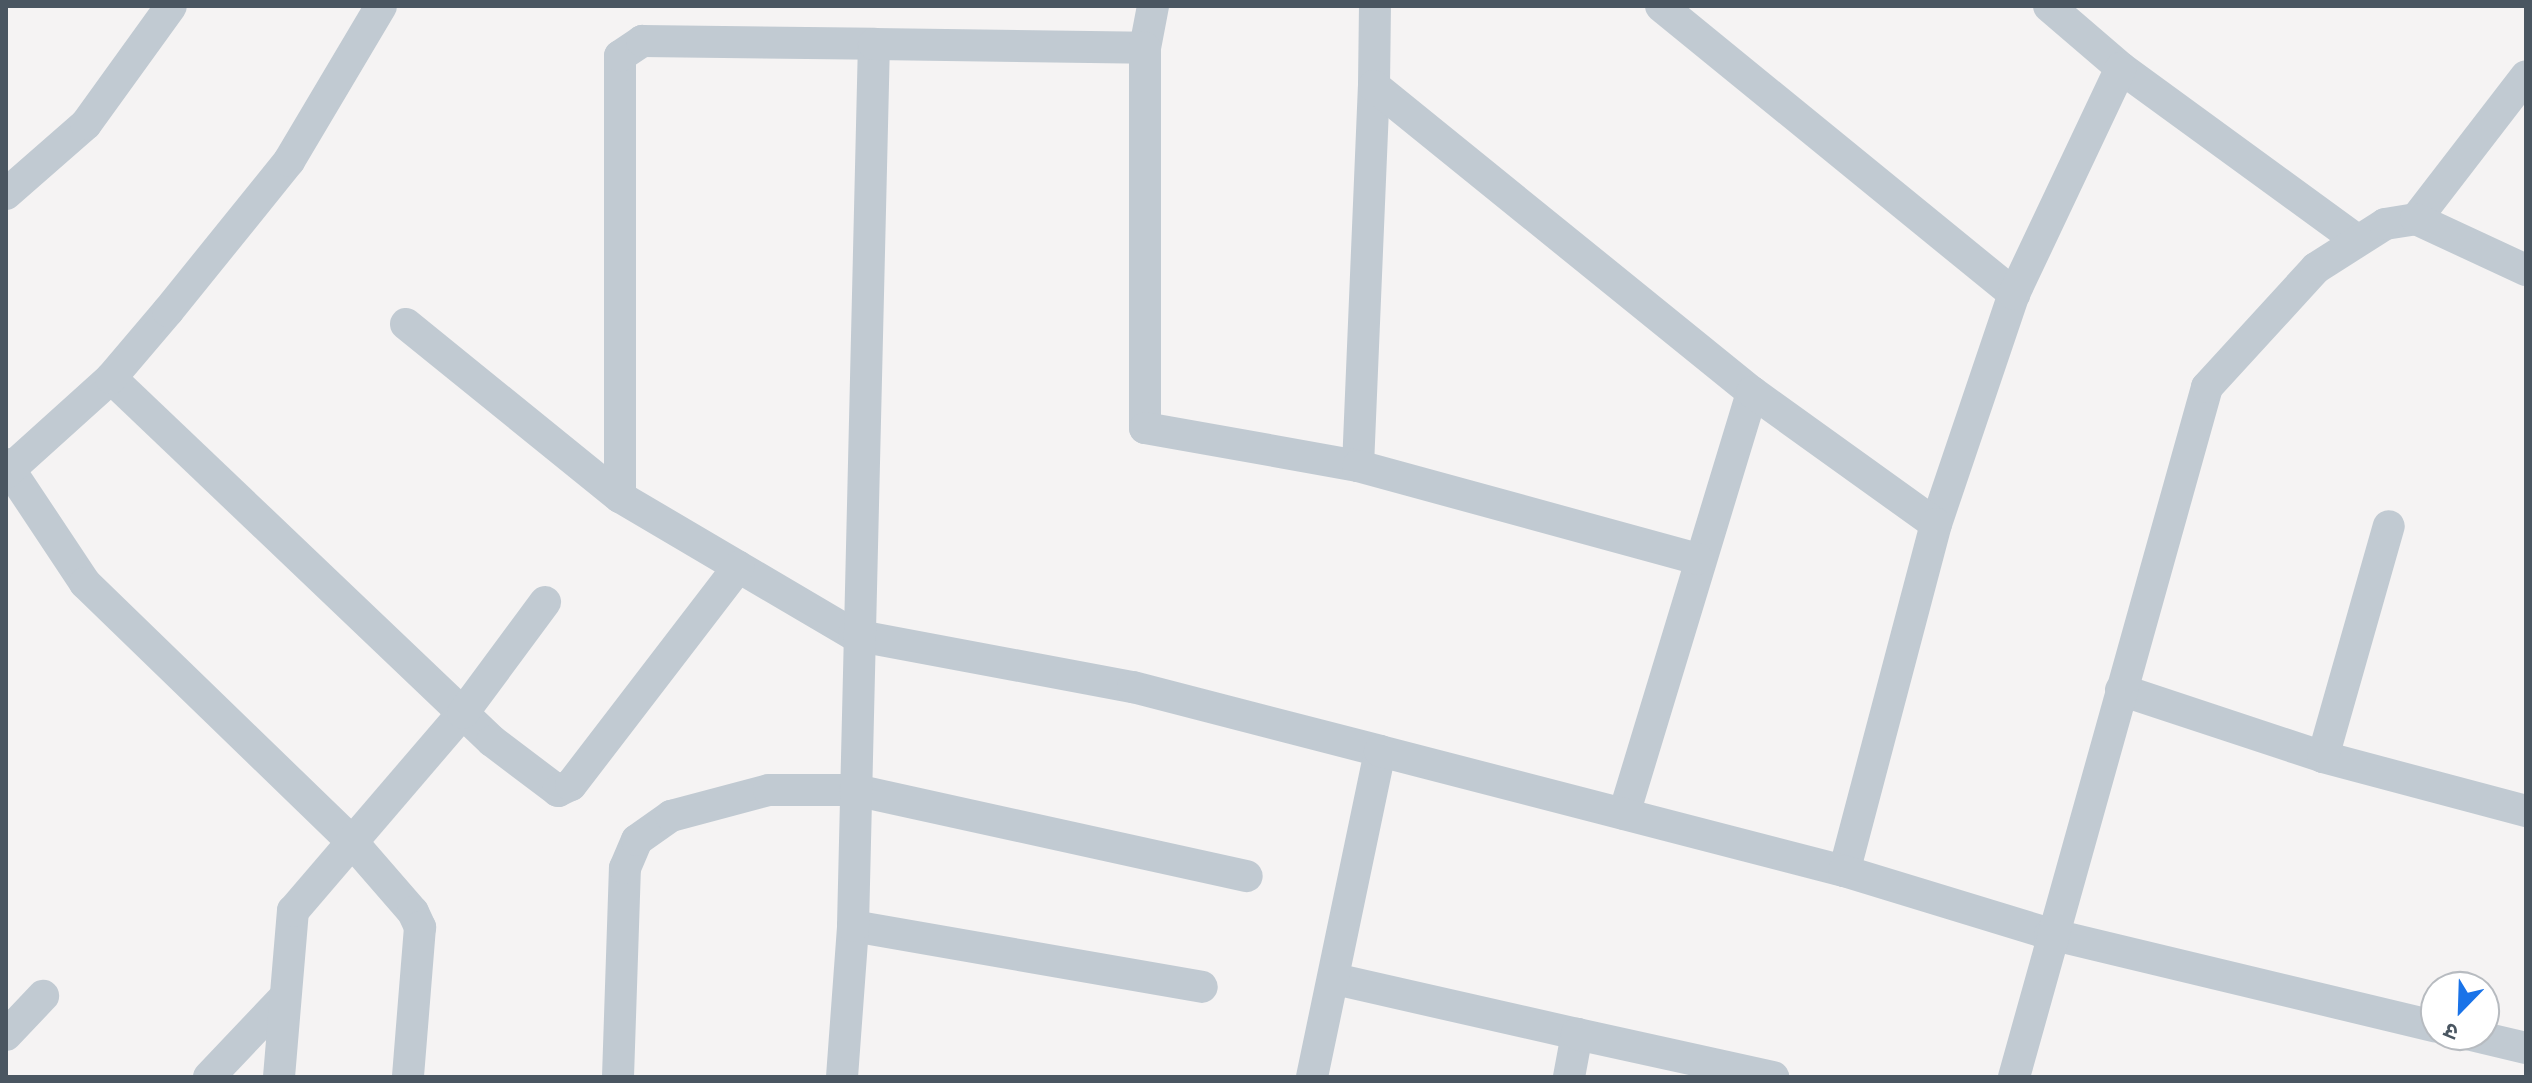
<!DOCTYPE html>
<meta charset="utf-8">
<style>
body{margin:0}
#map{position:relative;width:2532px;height:1083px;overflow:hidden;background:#f5f3f3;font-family:Helvetica,"Noto Sans Devanagari",sans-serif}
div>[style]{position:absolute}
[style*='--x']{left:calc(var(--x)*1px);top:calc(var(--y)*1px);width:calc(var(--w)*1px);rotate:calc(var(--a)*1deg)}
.street>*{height:32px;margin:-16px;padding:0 16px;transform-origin:16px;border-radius:16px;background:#c1cad2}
span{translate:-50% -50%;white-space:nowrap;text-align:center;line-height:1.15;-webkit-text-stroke:8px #fff;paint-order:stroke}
.frame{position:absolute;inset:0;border:8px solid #4a5661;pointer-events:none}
.north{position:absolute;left:2420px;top:971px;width:80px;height:80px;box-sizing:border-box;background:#fff;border:2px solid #b7bbc0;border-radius:50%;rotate:203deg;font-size:22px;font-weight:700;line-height:32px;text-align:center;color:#4a5661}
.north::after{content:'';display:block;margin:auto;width:28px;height:36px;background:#1a73e8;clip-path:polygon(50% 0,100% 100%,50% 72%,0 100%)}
</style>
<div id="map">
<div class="street">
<i style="--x:1661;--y:6;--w:456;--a:39.2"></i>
<i style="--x:2049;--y:6;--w:95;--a:40.7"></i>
<i style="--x:2121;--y:68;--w:288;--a:36.1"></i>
<i style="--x:1145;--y:48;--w:43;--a:-79.2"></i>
<i style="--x:1374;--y:86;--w:80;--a:-89.3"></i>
<i style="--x:6;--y:194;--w:106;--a:-41.2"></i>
<i style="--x:86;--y:124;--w:145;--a:-54.2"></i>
<i style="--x:2416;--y:219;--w:180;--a:-52.4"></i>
<i style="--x:406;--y:324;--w:275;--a:39"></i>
<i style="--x:620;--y:497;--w:272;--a:30.5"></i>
<i style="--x:854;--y:635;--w:284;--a:10.6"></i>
<i style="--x:1133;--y:687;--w:255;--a:14.5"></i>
<i style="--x:111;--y:378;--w:526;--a:43.61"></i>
<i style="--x:492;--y:741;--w:83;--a:37.1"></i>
<i style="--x:558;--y:791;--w:14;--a:-25"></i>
<i style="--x:571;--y:785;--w:275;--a:-52.5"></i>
<i style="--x:6;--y:464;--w:143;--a:56.4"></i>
<i style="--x:85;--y:583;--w:373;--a:44.1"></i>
<i style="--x:353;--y:843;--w:91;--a:49"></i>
<i style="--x:413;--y:912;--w:17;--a:65"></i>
<i style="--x:420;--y:927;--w:150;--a:94.6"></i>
<i style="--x:1358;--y:466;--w:380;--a:-87.6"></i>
<i style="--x:1374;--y:86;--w:486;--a:39"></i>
<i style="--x:6;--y:473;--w:142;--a:-42.1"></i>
<i style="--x:111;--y:378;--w:88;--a:-49.6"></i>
<i style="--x:168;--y:311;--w:193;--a:-51.1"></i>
<i style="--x:289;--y:161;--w:180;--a:-59.3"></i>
<i style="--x:620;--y:497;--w:441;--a:-90"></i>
<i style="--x:620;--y:56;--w:27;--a:-34"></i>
<i style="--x:642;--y:41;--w:232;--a:0.7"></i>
<i style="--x:1936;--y:524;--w:243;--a:-71.3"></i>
<i style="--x:2014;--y:294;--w:250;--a:-64.7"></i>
<i style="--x:2121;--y:690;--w:213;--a:18.3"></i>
<i style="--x:2323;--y:757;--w:210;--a:14.9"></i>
<i style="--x:2323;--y:757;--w:240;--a:-74.1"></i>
<i style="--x:1624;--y:814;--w:441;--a:-73.1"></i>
<i style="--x:1752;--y:392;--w:226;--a:35.7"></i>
<i style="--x:1936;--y:524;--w:359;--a:104.8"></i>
<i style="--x:853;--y:926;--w:354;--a:9.9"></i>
<i style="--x:1335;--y:979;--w:248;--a:12.8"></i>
<i style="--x:6;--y:1035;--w:54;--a:-46.5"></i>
<i style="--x:2471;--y:1035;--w:57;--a:13.3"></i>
<i style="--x:209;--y:1077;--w:110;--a:-46.5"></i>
<i style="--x:279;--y:1077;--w:167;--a:-85.2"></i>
<i style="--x:293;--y:911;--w:261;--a:-49.4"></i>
<i style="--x:463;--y:713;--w:138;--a:-53.5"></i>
<i style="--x:618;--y:1077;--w:209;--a:-88.1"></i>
<i style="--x:625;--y:868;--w:30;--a:-67"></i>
<i style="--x:637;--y:840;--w:42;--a:-35.2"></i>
<i style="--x:671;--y:816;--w:101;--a:-14.9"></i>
<i style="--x:769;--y:790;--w:86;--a:0"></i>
<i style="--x:855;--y:790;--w:401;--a:12.4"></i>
<i style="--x:842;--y:1077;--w:151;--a:-85.8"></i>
<i style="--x:853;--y:926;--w:882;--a:-88.64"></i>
<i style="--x:874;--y:44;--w:271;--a:0.8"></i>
<i style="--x:1145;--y:48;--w:380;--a:90"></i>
<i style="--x:1145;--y:428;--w:216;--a:10.1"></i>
<i style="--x:1358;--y:466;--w:352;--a:15.3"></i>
<i style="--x:1312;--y:1077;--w:333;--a:-78.2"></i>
<i style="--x:1380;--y:751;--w:479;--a:14.5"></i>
<i style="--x:1844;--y:871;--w:215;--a:17"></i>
<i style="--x:2050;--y:934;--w:397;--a:13.5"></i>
<i style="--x:1569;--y:1077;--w:44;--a:-79.5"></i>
<i style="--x:1577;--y:1034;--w:201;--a:12.4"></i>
<i style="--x:2014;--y:1077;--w:716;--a:-74.37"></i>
<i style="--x:2207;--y:387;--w:161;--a:-47.5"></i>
<i style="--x:2316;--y:268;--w:82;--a:-32.5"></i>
<i style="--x:2385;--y:224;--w:31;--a:-9"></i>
<i style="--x:2416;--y:219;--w:121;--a:24.9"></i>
</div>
<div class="frame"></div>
<div class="north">उ</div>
</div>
